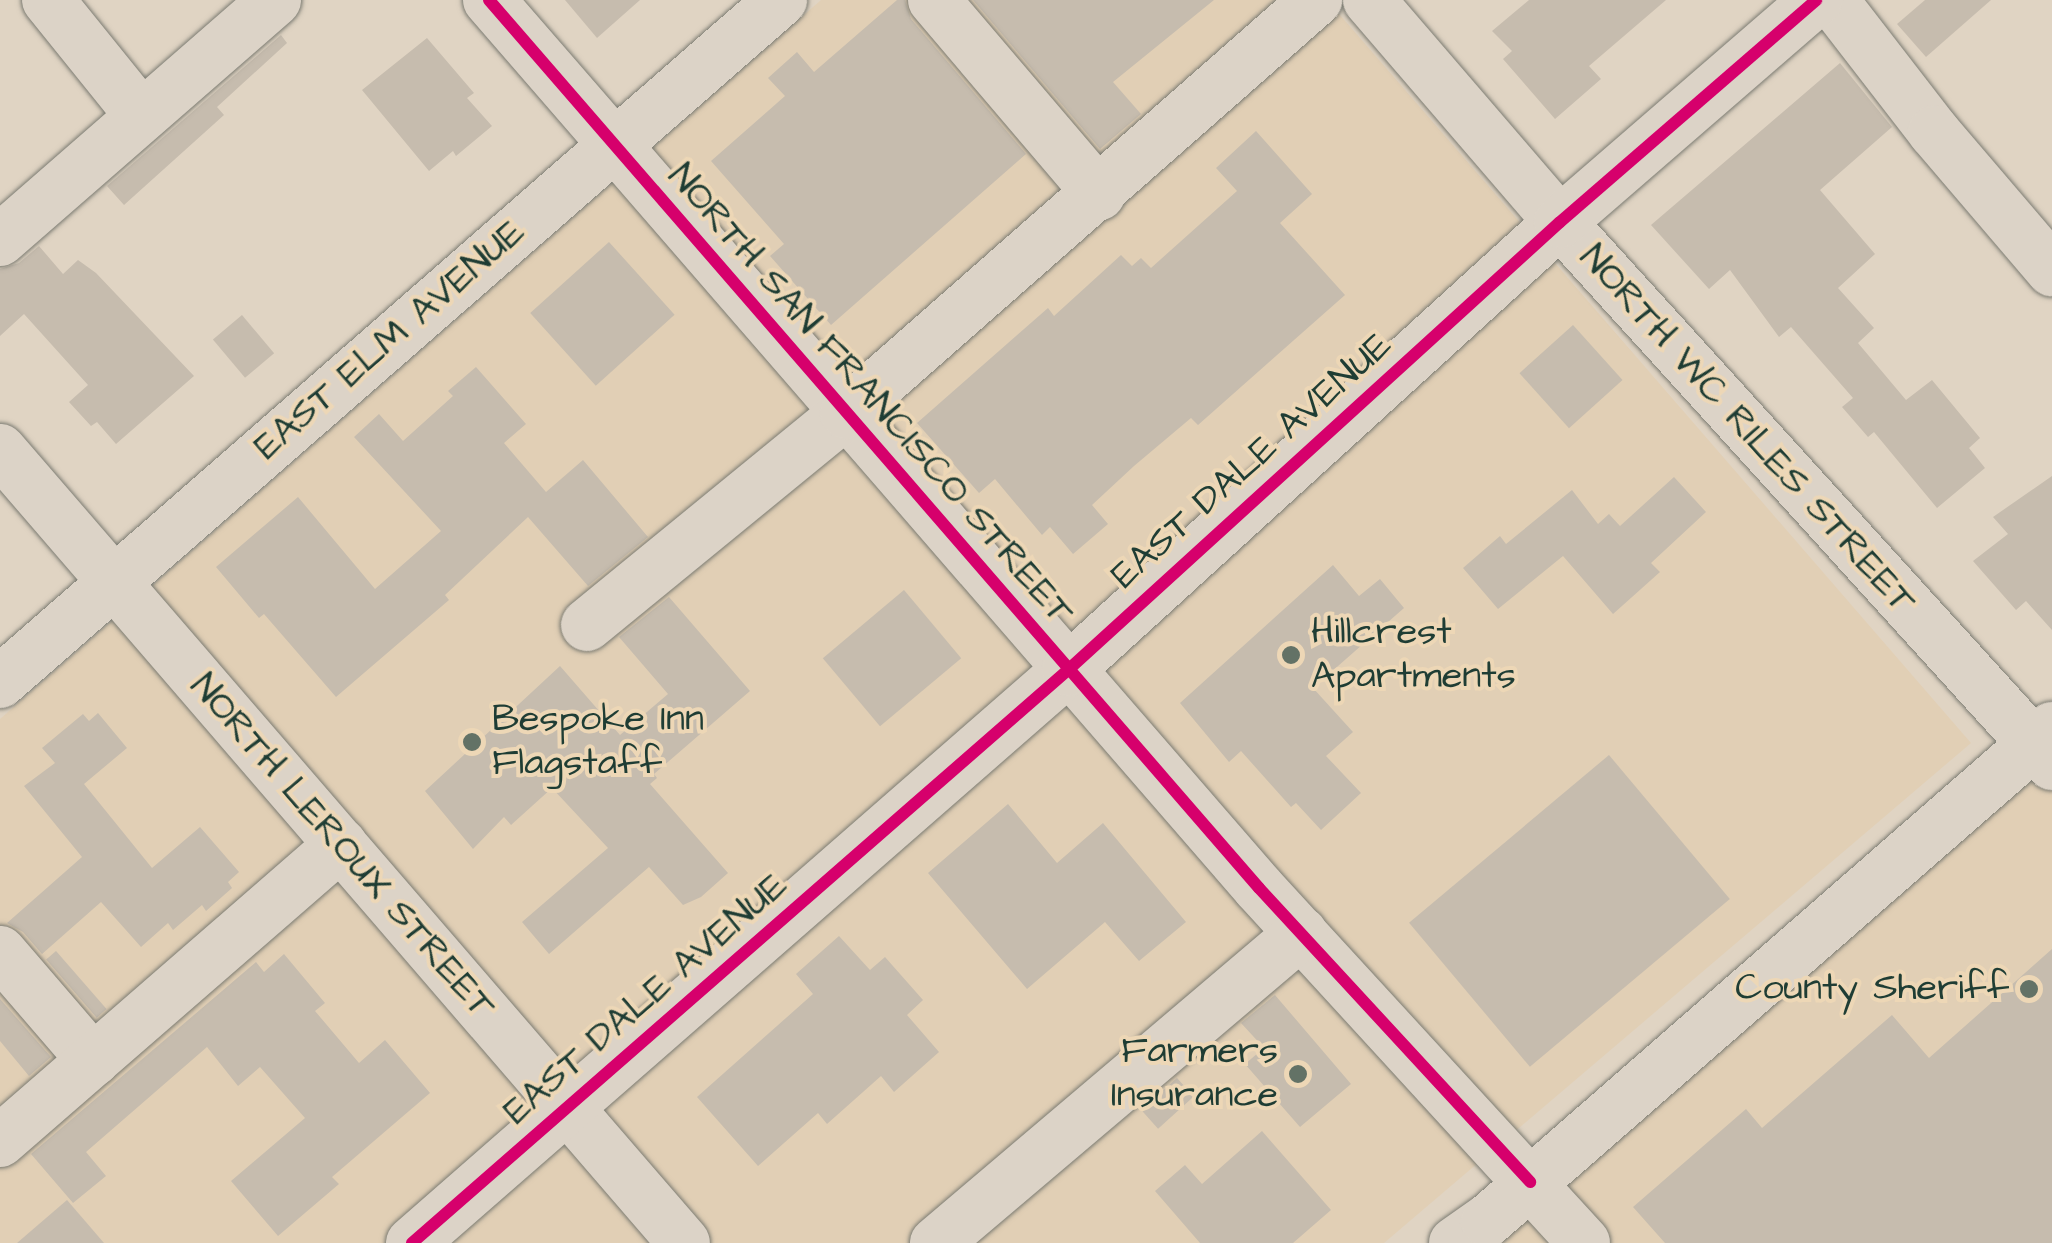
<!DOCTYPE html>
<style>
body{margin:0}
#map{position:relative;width:2052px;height:1243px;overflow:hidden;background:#e0d4c3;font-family:"Architects Daughter",sans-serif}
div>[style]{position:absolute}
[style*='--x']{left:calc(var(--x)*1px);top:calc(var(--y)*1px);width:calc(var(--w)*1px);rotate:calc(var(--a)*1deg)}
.built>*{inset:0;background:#e1cfb5}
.building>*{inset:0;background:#c6bcae;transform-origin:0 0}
.roads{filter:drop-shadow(0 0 2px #7b7b72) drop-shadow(0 0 2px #7b7b72)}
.minor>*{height:52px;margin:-26px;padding:0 26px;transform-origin:26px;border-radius:26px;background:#dcd3c7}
.cycleway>*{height:12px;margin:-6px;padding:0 6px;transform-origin:6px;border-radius:6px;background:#d6006c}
.dots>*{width:28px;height:28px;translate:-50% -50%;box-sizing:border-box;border:5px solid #edd7b6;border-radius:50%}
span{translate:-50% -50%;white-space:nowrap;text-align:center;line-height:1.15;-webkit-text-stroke:8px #edd7b6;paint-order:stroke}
.street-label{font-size:38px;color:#1f3d34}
.poi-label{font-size:38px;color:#1f3d34}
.left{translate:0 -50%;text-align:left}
.right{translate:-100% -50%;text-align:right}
</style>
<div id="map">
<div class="built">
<i style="clip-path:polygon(821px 0,1327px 0,1971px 743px,1384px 1243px,0 1243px,0 719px)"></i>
<i style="clip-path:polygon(2052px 758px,2052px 1243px,1499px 1243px)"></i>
</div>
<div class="building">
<i style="clip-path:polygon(565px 0,640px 0,597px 38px)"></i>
<i style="clip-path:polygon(897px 0,905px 0,911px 19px,1026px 154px,831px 325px,770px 256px,784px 244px,711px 161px,785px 96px,768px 78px,797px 52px,814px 72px)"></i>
<i style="clip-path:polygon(973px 0,1214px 0,1113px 82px,1141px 114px,1100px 149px)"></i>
<i style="clip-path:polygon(1529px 0,1666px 0,1589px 66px,1601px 79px,1555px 119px,1503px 59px,1512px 51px,1492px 31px)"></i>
<i style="clip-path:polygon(1925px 0,1991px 0,1926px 57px,1897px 24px)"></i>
<i style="clip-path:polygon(281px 35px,287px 43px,217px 107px,224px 115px,124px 205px,107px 186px)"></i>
<i style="clip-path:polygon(427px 38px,474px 93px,467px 98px,492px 126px,456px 156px,453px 151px,429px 171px,362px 90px)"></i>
<i style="clip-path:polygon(1840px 63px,1892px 127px,1820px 190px,1875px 254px,1838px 288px,1874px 328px,1858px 343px,1906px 400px,1932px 380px,1980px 438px,1969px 448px,1985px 468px,1937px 508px,1874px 432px,1868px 437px,1842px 407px,1853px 398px,1791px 327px,1779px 337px,1730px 270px,1709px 289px,1651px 225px)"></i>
<i style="clip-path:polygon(1256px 131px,1312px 194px,1280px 223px,1345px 295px,1198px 425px,1191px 418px,1134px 466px,1092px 505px,1108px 524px,1073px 554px,1050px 527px,1042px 535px,995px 479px,979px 493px,917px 423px,1048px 308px,1054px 316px,1121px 255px,1132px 266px,1141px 258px,1151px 268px,1237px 191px,1216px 168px)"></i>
<i style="left:609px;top:242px;width:98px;height:106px;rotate:48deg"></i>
<i style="clip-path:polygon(39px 246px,63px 274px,78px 260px,96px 273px,194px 376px,116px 444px,97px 422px,91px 426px,69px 402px,88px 385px,24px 314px,0 336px,0 269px,19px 263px)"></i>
<i style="left:242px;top:315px;width:50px;height:38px;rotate:50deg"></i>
<i style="left:1573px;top:325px;width:74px;height:72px;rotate:48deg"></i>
<i style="clip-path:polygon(476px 367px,526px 424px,504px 443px,546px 492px,583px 460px,648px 537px,588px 586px,528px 517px,445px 595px,449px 600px,336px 697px,264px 614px,259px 618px,216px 567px,298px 497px,375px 589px,441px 531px,354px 437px,379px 414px,403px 441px,453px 396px,448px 391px)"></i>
<i style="clip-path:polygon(2052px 476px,2052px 630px,2026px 601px,2016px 610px,1973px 561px,2008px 534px,1993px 517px)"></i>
<i style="clip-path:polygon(1674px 477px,1706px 512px,1651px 563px,1660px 572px,1613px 614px,1563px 556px,1498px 609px,1463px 568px,1500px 536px,1506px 544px,1572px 490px,1598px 524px,1609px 514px,1620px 526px)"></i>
<i style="clip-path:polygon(1333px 565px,1359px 596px,1380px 579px,1404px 608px,1313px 688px,1353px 732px,1326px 756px,1361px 793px,1321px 830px,1296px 803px,1291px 807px,1241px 751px,1229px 762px,1180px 703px)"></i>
<i style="left:904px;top:590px;width:89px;height:106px;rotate:50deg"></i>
<i style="clip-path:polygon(669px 597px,750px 691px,654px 774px,657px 778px,650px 784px,728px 873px,701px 897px,683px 905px,649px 867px,549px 954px,522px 922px,608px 848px,552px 788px,511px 825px,504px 817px,473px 849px,425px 791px,560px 666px,620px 735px,668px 694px,619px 637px)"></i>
<i style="clip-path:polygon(98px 713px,127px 748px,84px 784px,152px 868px,200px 827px,239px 872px,228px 882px,232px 888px,206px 911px,202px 905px,173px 930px,168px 923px,141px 947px,101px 902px,42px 954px,23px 932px,7px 923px,82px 857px,24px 786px,55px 763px,42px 748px,83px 714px,89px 721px)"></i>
<i style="left:1609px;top:755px;width:188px;height:261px;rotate:50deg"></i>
<i style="clip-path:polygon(1008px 804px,1057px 863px,1103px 823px,1186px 922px,1139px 961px,1105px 922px,1027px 989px,928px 873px)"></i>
<i style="clip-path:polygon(839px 936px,870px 970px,885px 957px,923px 1000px,907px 1015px,939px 1052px,894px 1092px,881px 1076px,827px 1124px,818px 1113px,758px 1166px,697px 1097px,813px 994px,796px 974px)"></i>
<i style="clip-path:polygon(2052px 949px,2052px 1243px,1665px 1243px,1633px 1207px,1746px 1109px,1762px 1128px,1892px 1015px,1929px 1058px)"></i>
<i style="left:56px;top:951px;width:77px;height:13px;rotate:49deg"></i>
<i style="clip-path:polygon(284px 954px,325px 1003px,315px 1011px,359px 1063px,385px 1040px,430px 1093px,332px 1177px,339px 1184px,278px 1236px,231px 1181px,305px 1118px,260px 1067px,238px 1086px,207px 1047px,86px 1152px,106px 1176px,73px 1203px,31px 1154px,256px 962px,264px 972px)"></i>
<i style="clip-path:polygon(1275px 995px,1351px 1084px,1300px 1127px,1245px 1064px,1264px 1048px,1241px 1023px)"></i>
<i style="clip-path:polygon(0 999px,51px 1057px,29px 1076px,0 1041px)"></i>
<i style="left:1177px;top:1078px;width:25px;height:48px;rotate:48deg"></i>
<i style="clip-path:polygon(1262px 1131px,1331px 1210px,1293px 1243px,1200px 1243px,1155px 1191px,1185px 1165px,1202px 1184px)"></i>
<i style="clip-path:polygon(67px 1200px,104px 1243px,17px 1243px)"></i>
</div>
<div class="roads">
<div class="minor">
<i style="--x:48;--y:0;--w:146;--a:51.1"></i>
<i style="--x:489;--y:0;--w:1175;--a:49.07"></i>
<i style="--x:1259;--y:888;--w:481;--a:47.5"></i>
<i style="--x:934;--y:0;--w:255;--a:49.6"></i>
<i style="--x:1369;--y:0;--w:293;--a:49.3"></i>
<i style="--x:1560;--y:222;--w:732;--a:47.77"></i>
<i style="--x:1832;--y:0;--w:167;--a:52.3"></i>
<i style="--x:1934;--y:132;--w:182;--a:49.5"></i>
<i style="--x:0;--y:240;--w:365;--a:-41.1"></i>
<i style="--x:0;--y:450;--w:1047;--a:49.22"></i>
<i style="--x:587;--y:625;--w:335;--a:-39.3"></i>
<i style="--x:846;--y:413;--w:626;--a:-41.31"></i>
<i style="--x:0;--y:682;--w:1037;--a:-41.13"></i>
<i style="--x:0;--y:952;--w:143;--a:49.3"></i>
<i style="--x:0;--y:1141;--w:452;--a:-41"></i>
<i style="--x:412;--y:1243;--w:871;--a:-41.14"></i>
<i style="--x:1068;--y:670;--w:665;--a:-42.32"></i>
<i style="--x:1560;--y:222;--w:339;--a:-40.9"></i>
<i style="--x:936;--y:1243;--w:479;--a:-40.3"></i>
<i style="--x:1455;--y:1243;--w:39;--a:-35"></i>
<i style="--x:1487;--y:1221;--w:750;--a:-41.11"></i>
</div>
</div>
<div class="cycleway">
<i style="--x:489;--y:0;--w:1175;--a:49.07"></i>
<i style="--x:1259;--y:888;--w:400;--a:47.3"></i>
<i style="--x:412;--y:1243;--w:871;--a:-41.14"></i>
<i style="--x:1068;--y:670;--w:665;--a:-42.32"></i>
<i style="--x:1560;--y:222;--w:339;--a:-40.9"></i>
</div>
<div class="dots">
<i style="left:1291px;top:655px;background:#637266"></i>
<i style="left:472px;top:742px;background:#637266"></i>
<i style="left:2029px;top:989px;background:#637266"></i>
<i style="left:1298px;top:1074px;background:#637266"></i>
</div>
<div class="street-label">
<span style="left:390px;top:340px;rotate:-41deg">EAST ELM AVENUE</span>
<span style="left:870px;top:395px;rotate:49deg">NORTH SAN FRANCISCO STREET</span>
<span style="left:1747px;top:430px;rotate:48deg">NORTH WC RILES STREET</span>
<span style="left:1252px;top:461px;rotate:-42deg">EAST DALE AVENUE</span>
<span style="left:342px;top:847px;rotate:49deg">NORTH LEROUX STREET</span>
<span style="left:646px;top:999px;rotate:-41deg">EAST DALE AVENUE</span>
</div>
<div class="poi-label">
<span class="left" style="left:1311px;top:655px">Hillcrest<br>Apartments</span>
<span class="left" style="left:492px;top:742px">Bespoke Inn<br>Flagstaff</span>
<span class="right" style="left:2009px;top:989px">County Sheriff</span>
<span class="right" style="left:1278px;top:1074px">Farmers<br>Insurance</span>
</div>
</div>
